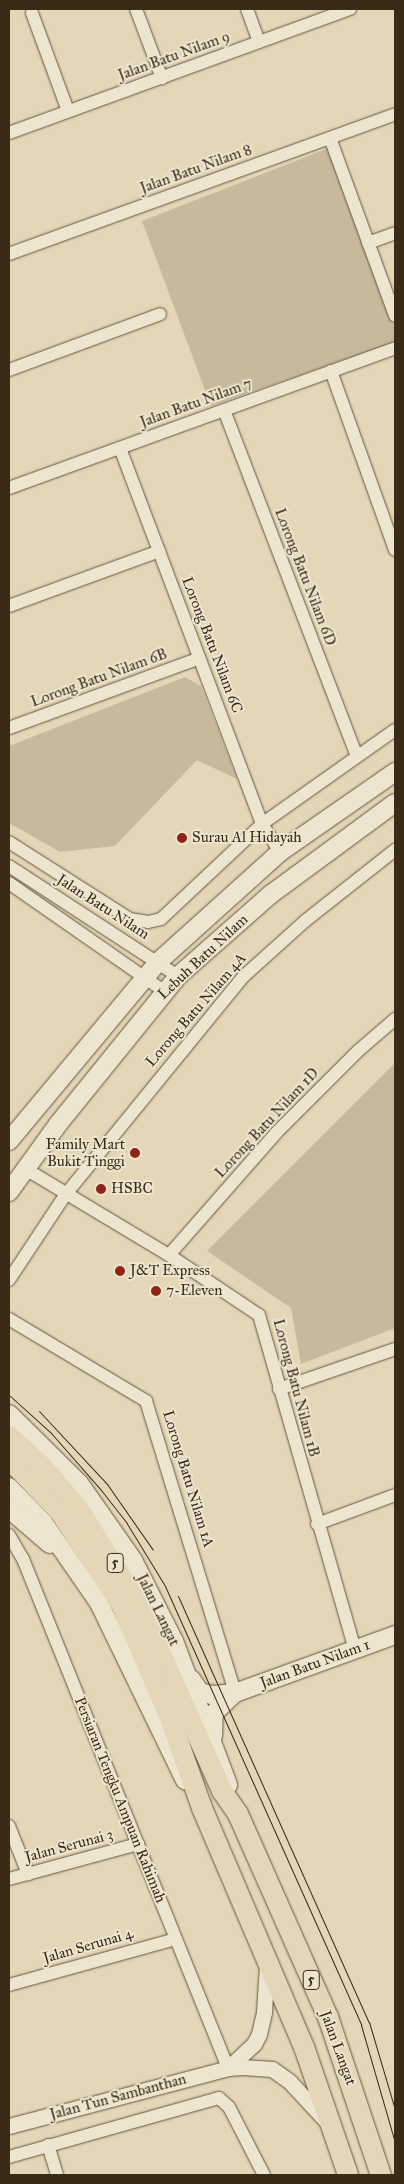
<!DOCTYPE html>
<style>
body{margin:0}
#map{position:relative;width:404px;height:2184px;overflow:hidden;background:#e4d7b7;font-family:"IM FELL Great Primer",serif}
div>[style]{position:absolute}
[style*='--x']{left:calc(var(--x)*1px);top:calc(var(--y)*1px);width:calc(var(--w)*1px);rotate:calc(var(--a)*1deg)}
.green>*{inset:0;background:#c7ba9c}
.roads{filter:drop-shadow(0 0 1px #645540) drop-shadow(0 0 1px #645540)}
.minor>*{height:12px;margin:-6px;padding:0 6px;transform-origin:6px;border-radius:6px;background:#ede5d0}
.tertiary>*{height:15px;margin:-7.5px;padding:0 7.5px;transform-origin:7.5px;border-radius:7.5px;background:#ede5d0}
.secondary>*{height:18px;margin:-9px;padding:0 9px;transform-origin:9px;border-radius:9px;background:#ede5d0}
.trunk>*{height:20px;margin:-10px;padding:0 10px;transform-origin:10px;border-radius:10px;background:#e4d7b7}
.tram>*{height:1px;margin:-0.5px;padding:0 0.5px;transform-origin:0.5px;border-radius:0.5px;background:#3a2a18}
.dots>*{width:14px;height:14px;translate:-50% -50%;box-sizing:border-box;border:2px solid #ede5d0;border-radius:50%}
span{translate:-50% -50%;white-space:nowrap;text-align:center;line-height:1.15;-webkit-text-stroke:4px #ede5d0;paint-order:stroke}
.shield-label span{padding:1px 4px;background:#ede5d0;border:1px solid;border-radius:4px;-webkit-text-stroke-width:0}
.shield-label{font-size:14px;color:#3a2a18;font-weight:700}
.street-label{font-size:15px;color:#3a2a18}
.poi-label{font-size:15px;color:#3a2a18}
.left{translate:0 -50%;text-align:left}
.right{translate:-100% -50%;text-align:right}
.frame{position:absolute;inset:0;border:10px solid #3a2a18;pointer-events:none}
</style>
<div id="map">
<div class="green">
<i style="clip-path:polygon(329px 148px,395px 328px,395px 342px,211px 406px,142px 221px)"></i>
<i style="clip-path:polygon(185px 677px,201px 686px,237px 779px,197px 760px,115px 846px,60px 852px,9px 823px,9px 746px)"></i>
<i style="clip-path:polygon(395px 1063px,395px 1328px,301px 1364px,291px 1308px,207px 1251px)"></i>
</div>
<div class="roads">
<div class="minor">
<i style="--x:136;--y:9;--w:74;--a:69.4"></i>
<i style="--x:247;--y:9;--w:35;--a:70"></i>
<i style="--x:32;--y:13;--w:104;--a:69.8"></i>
<i style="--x:9;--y:133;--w:363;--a:-20"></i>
<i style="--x:330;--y:138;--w:189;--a:69.9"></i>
<i style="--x:368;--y:243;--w:29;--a:-20"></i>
<i style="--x:9;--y:254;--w:411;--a:-19.9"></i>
<i style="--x:9;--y:370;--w:161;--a:-20.3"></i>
<i style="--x:331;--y:371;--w:190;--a:70.3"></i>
<i style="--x:224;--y:410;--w:371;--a:69"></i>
<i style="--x:120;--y:448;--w:402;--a:69.3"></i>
<i style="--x:262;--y:824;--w:33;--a:57"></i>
<i style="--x:9;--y:488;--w:411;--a:-19.9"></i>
<i style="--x:9;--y:606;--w:160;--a:-20.1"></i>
<i style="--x:9;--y:728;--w:203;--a:-20.1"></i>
<i style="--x:9;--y:842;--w:143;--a:32.5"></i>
<i style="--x:130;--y:919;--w:18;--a:9"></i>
<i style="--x:148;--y:922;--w:13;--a:-13"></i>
<i style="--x:161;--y:919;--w:139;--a:-43.2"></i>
<i style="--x:262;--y:824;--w:163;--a:-35.3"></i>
<i style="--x:9;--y:866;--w:202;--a:33.1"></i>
<i style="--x:9;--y:883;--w:189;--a:34.9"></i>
<i style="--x:24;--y:1168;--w:169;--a:31"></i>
<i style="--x:169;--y:1255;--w:108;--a:33.7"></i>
<i style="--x:259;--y:1315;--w:348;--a:74"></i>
<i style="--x:169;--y:1255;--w:162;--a:-48.7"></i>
<i style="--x:276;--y:1133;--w:116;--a:-45"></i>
<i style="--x:358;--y:1051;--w:49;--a:-40.9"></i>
<i style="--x:9;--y:1280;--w:103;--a:-56.5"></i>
<i style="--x:66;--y:1194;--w:281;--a:-50.8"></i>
<i style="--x:244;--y:976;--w:82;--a:-42"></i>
<i style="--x:305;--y:921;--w:115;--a:-38.3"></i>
<i style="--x:9;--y:1319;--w:160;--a:30.9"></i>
<i style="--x:146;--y:1401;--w:305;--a:73"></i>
<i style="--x:279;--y:1389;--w:123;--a:-19"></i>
<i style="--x:317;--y:1524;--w:83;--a:-20.4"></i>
<i style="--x:9;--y:1535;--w:28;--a:60"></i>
<i style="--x:23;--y:1559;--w:549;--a:68.06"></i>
<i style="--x:9;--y:1826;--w:52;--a:68.4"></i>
<i style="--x:9;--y:1879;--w:134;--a:-15.2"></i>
<i style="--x:9;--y:1985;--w:173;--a:-15.4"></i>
<i style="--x:48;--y:2145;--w:31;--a:73"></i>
<i style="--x:9;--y:2157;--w:218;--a:-15.7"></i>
<i style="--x:219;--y:2098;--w:13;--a:42"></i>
<i style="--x:229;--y:2107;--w:76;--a:62.8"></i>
</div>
<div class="tertiary">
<i style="--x:228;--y:2068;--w:35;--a:-43"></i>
<i style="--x:254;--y:2044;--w:11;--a:-63"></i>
<i style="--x:259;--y:2034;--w:23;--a:-77"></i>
<i style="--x:264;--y:2012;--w:47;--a:-86.3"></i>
<i style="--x:9;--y:2126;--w:227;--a:-14.8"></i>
<i style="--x:228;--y:2068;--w:15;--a:-4"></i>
<i style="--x:243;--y:2067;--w:29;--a:4"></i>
<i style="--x:272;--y:2069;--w:21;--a:35"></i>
<i style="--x:289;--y:2081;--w:57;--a:47.1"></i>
</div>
<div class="secondary">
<i style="--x:9;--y:1141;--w:233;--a:-50.2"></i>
<i style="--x:158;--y:962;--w:164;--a:-42"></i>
<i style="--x:280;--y:852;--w:140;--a:-34.8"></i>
<i style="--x:9;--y:1192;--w:85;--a:-54.1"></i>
<i style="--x:59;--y:1123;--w:189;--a:-51"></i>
<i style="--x:178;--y:976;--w:123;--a:-41.4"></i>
<i style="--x:270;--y:895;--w:155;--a:-36.4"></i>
<i style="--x:9;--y:1414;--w:98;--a:44.6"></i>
<i style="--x:79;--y:1483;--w:94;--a:55"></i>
<i style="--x:133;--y:1560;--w:91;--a:63.2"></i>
<i style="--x:174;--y:1641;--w:154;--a:69.4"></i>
<i style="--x:9;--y:1487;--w:49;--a:45.8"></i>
<i style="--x:43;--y:1522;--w:98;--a:55.3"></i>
<i style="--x:99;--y:1603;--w:197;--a:64.1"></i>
<i style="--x:9;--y:1509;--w:54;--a:40.5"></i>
<i style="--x:191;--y:1679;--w:16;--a:55"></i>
<i style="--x:200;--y:1692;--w:12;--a:14"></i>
<i style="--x:212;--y:1695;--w:23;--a:-5"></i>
<i style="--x:235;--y:1693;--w:170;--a:-19.9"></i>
<i style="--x:213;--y:1736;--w:23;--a:-88"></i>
<i style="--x:214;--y:1713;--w:29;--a:-44"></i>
</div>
<div class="trunk">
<i style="--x:9;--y:1436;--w:45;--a:42.3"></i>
<i style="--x:42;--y:1466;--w:55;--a:49.4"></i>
<i style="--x:78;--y:1508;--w:119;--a:58"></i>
<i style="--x:141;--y:1609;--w:199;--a:66"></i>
<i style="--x:222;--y:1791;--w:28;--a:55"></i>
<i style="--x:238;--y:1814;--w:222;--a:66.1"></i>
<i style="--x:328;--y:2017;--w:167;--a:71.5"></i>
<i style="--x:9;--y:1459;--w:72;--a:46.1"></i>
<i style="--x:59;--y:1511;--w:112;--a:56.3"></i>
<i style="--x:121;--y:1604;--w:124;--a:66.7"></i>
<i style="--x:170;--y:1718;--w:96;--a:70.4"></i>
<i style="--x:202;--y:1808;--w:260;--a:66.9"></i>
<i style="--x:304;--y:2047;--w:135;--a:71"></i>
</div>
</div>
<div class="tram">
<i style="--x:9;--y:1395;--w:57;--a:42.1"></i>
<i style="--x:51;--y:1433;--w:76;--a:48.7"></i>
<i style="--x:101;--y:1490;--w:41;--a:52"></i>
<i style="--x:126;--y:1522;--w:75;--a:58.6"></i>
<i style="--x:165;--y:1586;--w:481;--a:65.9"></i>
<i style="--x:361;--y:2025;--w:123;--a:73.9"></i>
<i style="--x:39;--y:1411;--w:100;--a:47"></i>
<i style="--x:107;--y:1484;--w:80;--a:55.1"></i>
<i style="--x:178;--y:1596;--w:467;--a:65.9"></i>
<i style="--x:369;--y:2022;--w:92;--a:73.5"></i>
</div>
<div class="dots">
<i style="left:182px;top:838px;background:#8f2418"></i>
<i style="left:135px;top:1153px;background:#8f2418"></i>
<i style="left:101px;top:1189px;background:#8f2418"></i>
<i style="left:120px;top:1271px;background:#8f2418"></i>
<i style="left:156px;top:1291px;background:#8f2418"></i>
</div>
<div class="shield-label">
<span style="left:115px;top:1563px">5</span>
<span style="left:311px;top:1980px">5</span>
</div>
<div class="street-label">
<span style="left:174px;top:56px;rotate:-20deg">Jalan Batu Nilam 9</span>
<span style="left:196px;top:169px;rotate:-20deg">Jalan Batu Nilam 8</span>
<span style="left:196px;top:403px;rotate:-20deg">Jalan Batu Nilam 7</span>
<span style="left:305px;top:577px;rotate:69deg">Lorong Batu Nilam 6D</span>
<span style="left:212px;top:645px;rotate:69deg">Lorong Batu Nilam 6C</span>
<span style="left:99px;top:678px;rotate:-20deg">Lorong Batu Nilam 6B</span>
<span style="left:103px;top:907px;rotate:33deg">Jalan Batu Nilam</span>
<span style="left:203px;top:957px;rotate:-43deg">Lebuh Batu Nilam</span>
<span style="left:196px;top:1010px;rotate:-49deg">Lorong Batu Nilam 4A</span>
<span style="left:267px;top:1123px;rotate:-47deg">Lorong Batu Nilam 1D</span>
<span style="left:296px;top:1388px;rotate:75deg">Lorong Batu Nilam 1B</span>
<span style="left:188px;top:1479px;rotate:73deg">Lorong Batu Nilam 1A</span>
<span style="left:158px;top:1610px;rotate:64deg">Jalan Langat</span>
<span style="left:315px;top:1664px;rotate:-20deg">Jalan Batu Nilam 1</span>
<span style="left:120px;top:1800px;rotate:68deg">Persiaran Tengku Ampuan Rahimah</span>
<span style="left:69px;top:1846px;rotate:-15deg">Jalan Serunai 3</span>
<span style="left:88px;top:1946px;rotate:-16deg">Jalan Serunai 4</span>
<span style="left:338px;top:2048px;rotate:70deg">Jalan Langat</span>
<span style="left:118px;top:2097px;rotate:-15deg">Jalan Tun Sambanthan</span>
</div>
<div class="poi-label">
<span class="left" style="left:192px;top:838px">Surau Al Hidayah</span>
<span class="right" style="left:125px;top:1153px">Family Mart<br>Bukit Tinggi</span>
<span class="left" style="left:111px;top:1189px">HSBC</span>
<span class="left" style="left:130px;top:1271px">J&amp;T Express</span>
<span class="left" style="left:166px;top:1291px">7-Eleven</span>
</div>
<div class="frame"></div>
</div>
